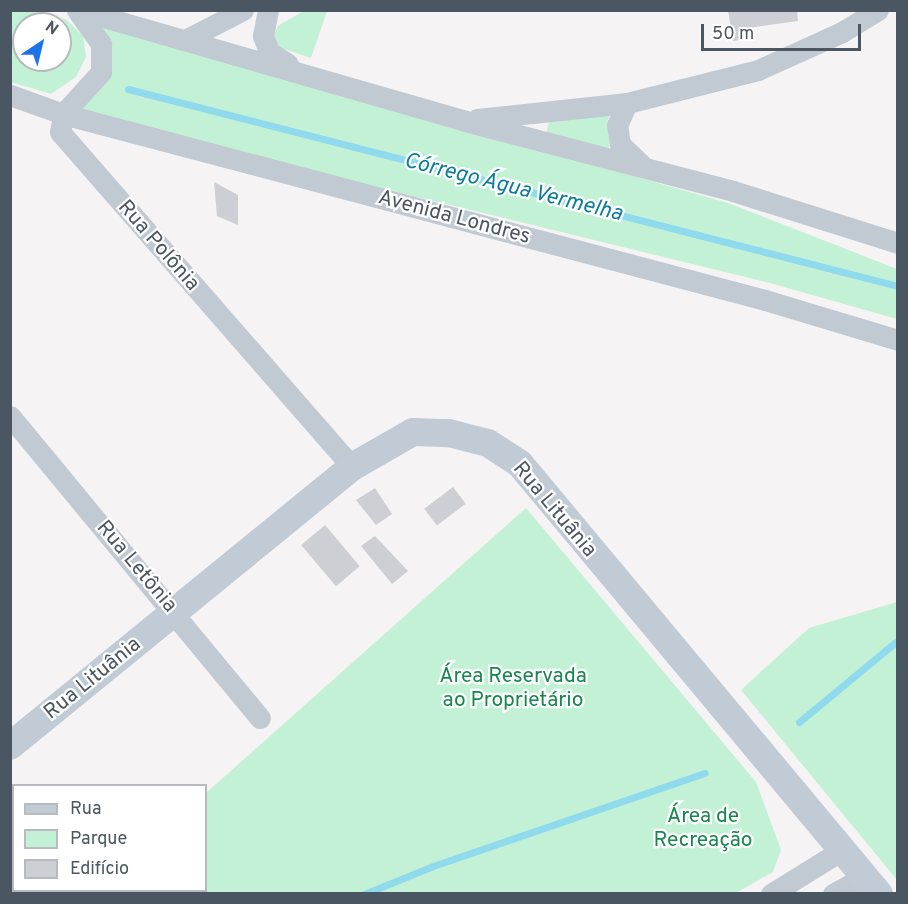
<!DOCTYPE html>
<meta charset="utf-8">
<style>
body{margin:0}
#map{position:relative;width:908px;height:904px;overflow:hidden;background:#f5f3f3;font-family:Overpass,sans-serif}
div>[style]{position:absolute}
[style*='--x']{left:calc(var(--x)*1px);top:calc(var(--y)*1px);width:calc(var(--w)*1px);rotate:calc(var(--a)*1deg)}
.green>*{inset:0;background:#c3f1d5}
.stream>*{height:7px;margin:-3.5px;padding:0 3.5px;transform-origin:3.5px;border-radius:3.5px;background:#90daee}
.building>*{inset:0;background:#cdcfd5;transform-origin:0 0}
.street>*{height:21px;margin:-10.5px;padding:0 10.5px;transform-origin:10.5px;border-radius:10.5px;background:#c1cad2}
.secondary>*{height:28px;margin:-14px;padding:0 14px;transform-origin:14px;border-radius:14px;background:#c1cbd6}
span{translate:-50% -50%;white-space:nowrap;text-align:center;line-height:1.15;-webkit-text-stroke:4.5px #fff;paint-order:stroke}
.street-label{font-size:21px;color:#4a5661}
.park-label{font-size:21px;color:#17864f}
.water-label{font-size:22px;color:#0c7c9b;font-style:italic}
.frame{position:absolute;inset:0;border:12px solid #4a5661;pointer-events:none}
.legend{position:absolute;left:12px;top:784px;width:195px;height:108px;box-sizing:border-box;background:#fff;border:2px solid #b7bbc0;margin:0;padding:8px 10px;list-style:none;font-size:18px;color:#4a5661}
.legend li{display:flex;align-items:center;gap:12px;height:30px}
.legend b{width:30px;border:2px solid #b7bbc0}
.north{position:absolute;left:12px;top:12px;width:60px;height:60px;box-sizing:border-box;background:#fff;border:2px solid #b7bbc0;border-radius:50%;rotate:35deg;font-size:16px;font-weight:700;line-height:24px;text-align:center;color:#4a5661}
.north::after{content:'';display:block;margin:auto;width:21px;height:27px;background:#1a73e8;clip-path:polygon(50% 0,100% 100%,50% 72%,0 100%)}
.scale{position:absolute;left:701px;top:24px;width:160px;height:27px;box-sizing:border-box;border:3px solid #4a5661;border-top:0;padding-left:8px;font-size:18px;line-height:21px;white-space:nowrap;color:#4a5661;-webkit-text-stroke:4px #fff;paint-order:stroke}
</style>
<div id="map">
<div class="green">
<i style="clip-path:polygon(evenodd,10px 11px,38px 11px,67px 20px,83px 36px,86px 57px,76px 77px,51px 94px,11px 82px,10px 11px,24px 24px,60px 24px,60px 60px,24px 60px,24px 24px)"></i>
<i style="clip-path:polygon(304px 11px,327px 11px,311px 58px,278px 47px,270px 40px,279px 25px)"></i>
<i style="clip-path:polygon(94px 22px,728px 203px,897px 269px,897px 319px,770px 283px,69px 112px,105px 72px)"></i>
<i style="clip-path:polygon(611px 113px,607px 122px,610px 146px,603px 152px,545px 137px,549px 122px)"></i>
<i style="clip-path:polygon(526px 508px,756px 782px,781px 850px,773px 872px,734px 894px,92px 893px,206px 890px,206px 793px)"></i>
<i style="clip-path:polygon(897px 602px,898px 602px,897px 880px,741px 690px,809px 628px)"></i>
</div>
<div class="stream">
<i style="--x:128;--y:89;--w:795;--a:14.35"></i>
<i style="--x:799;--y:722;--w:129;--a:-39.6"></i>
<i style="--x:364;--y:894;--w:74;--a:-22.1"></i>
<i style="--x:433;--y:866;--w:287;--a:-18.9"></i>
</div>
<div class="building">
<i style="clip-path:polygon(728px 10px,797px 10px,798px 21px,748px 28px,749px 39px,733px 41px)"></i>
<i style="clip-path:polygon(214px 182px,238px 195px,238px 225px,217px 216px)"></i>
<i style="left:453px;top:487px;width:21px;height:36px;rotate:53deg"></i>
<i style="clip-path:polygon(375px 488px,392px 514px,376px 525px,356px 500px)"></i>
<i style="left:325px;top:525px;width:54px;height:31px;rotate:50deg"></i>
<i style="clip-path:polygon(375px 536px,408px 571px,392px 584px,361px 546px)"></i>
</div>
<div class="street">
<i style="--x:77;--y:10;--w:42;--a:54.8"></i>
<i style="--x:101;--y:44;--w:28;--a:90"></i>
<i style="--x:101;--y:72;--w:57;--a:132.1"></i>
<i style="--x:63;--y:114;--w:18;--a:99"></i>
<i style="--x:60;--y:132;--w:444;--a:48.9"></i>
<i style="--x:79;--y:10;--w:402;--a:16"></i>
<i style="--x:465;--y:121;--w:277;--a:14.6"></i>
<i style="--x:733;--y:191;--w:173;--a:17.5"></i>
<i style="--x:268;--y:10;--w:26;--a:101"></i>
<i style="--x:263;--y:36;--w:17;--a:69"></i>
<i style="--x:269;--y:52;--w:22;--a:32"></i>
<i style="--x:187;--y:39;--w:63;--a:-27.4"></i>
<i style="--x:10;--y:95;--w:56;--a:19.7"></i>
<i style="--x:63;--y:114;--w:726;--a:14.84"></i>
<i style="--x:765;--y:300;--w:139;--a:16.7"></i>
<i style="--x:627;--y:103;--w:24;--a:114"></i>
<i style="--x:617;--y:125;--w:19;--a:81"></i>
<i style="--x:620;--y:144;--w:32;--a:44"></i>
<i style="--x:477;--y:119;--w:151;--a:-6.1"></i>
<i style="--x:627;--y:103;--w:135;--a:-14.1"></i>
<i style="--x:758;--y:70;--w:92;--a:-24.3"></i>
<i style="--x:842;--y:32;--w:42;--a:-31.4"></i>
<i style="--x:10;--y:416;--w:392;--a:50.4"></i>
<i style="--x:771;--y:894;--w:84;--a:-31.8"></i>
<i style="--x:833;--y:894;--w:35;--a:-29"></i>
</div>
<div class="secondary">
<i style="--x:10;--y:746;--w:441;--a:-39.2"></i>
<i style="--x:352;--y:467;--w:70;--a:-29.8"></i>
<i style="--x:413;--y:432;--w:36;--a:2"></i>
<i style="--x:449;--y:433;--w:40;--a:14.4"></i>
<i style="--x:488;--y:443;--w:38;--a:33"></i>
<i style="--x:520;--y:464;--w:560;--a:50.14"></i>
</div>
<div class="street-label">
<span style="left:454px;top:218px;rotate:15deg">Avenida Londres</span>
<span style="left:158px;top:246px;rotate:49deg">Rua Polônia</span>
<span style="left:554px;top:510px;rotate:50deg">Rua Lituânia</span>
<span style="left:136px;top:567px;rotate:50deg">Rua Letônia</span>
<span style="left:93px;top:679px;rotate:-39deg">Rua Lituânia</span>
</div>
<div class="park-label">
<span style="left:513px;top:689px">Área Reservada<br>ao Proprietário</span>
<span style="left:703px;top:829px">Área de<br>Recreação</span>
</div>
<div class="water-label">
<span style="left:513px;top:188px;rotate:14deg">Córrego Água Vermelha</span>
</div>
<div class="frame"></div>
<ul class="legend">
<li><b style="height:8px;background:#c1cbd6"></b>Rua</li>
<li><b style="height:16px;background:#c3f1d5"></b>Parque</li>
<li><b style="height:16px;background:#cdcfd5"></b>Edifício</li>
</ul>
<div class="north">N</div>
<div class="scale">50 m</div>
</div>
